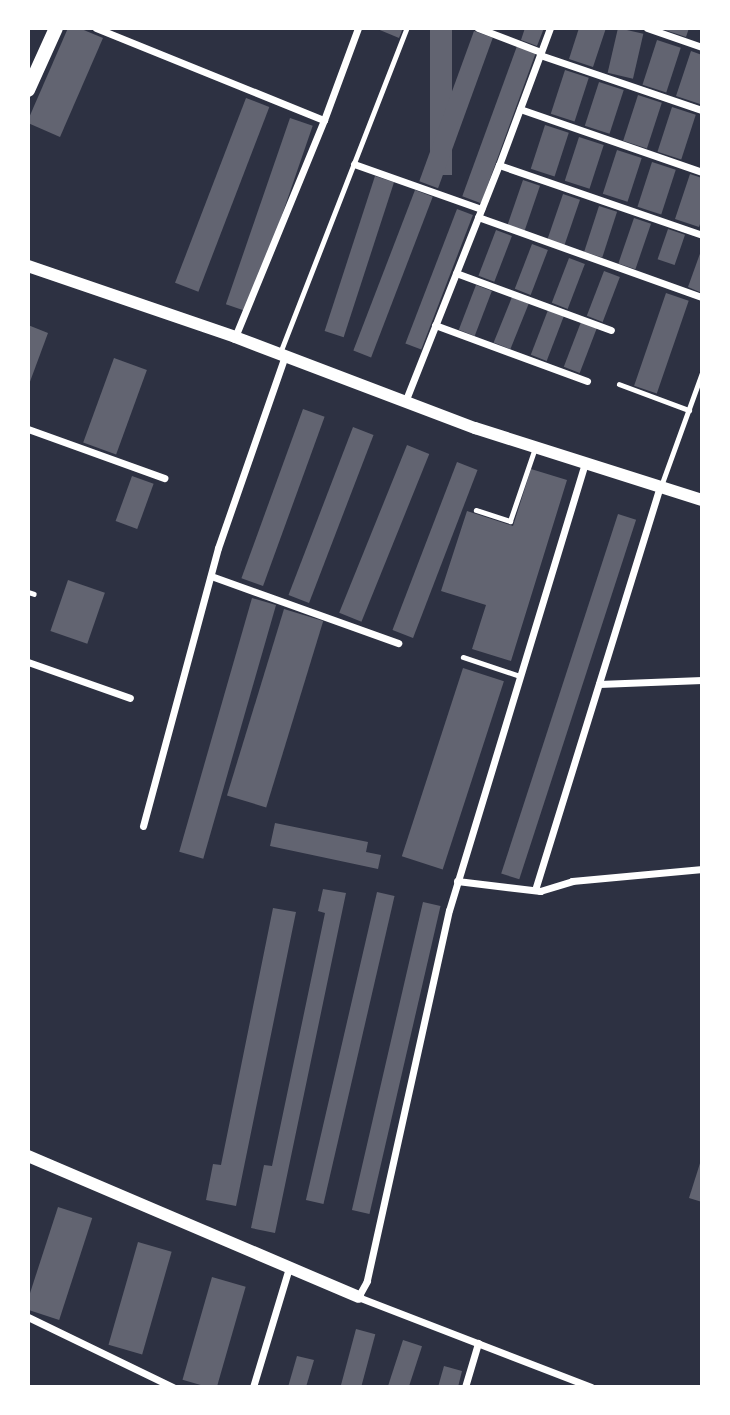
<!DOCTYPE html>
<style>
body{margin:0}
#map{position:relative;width:730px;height:1415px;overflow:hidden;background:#2d3142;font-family:"Varela Round",sans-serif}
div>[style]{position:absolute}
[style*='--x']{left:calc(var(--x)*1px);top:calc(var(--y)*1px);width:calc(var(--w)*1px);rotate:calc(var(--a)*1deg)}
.building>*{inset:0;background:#626471;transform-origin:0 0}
.service>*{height:4.5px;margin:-2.25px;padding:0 2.25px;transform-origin:2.25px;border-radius:2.25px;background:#fff}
.minor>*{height:7px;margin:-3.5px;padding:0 3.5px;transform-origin:3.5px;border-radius:3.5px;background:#fff}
.tertiary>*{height:12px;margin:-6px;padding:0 6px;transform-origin:6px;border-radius:6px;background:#fff}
.secondary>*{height:14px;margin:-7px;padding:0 7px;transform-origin:7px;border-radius:7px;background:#fff}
span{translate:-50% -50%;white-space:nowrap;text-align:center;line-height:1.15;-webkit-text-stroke:7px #fff;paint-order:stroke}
.frame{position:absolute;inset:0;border:30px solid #fff;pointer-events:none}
</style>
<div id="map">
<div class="building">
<i style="clip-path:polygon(68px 28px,79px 28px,103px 38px,60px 137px,28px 123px,28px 120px)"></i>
<i style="clip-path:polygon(375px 28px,403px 28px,399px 38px)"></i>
<i style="left:430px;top:28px;width:22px;height:147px"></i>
<i style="clip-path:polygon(525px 28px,544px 28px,537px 46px,521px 40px)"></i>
<i style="clip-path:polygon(579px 28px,606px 28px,593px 67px,569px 59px)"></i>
<i style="left:618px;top:28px;width:26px;height:46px;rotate:13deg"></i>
<i style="clip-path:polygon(659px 28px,689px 28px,686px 37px)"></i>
<i style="left:474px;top:31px;width:20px;height:160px;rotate:20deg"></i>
<i style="left:657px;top:40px;width:25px;height:47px;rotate:18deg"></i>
<i style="left:517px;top:46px;width:20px;height:160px;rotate:20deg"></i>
<i style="clip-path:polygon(691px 51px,702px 55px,700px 104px,676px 96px)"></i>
<i style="left:565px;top:70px;width:25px;height:46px;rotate:18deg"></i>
<i style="left:599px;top:82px;width:26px;height:46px;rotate:18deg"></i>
<i style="left:638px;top:95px;width:25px;height:48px;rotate:18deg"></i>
<i style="left:246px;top:98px;width:25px;height:198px;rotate:21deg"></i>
<i style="left:672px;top:107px;width:25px;height:47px;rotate:18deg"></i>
<i style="left:290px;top:118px;width:24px;height:197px;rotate:19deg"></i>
<i style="left:545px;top:125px;width:25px;height:46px;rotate:18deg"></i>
<i style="left:579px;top:137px;width:26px;height:46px;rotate:18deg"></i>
<i style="left:617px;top:150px;width:26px;height:46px;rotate:18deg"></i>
<i style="left:652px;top:162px;width:25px;height:47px;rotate:18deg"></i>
<i style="clip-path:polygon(690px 174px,702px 178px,702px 218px,699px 227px,675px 219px)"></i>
<i style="left:375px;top:176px;width:20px;height:163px;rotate:18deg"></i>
<i style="left:523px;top:180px;width:18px;height:48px;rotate:19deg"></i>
<i style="left:415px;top:190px;width:19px;height:172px;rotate:21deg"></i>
<i style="left:563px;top:194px;width:18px;height:48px;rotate:19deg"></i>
<i style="left:599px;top:206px;width:19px;height:48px;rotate:18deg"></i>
<i style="left:457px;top:209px;width:17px;height:144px;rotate:21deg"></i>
<i style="left:634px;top:218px;width:18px;height:48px;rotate:19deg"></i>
<i style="left:668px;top:229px;width:18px;height:32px;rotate:19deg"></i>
<i style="left:496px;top:230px;width:17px;height:49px;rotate:21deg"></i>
<i style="left:532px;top:244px;width:17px;height:48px;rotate:21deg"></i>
<i style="clip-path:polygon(702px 248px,702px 293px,688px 287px)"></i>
<i style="left:569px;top:258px;width:17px;height:48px;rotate:21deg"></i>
<i style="left:604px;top:271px;width:17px;height:48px;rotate:21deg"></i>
<i style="left:476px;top:285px;width:17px;height:48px;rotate:21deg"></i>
<i style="left:666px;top:293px;width:24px;height:98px;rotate:19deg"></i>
<i style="left:512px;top:297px;width:18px;height:49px;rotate:22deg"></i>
<i style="left:548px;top:310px;width:17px;height:48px;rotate:21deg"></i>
<i style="left:581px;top:322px;width:17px;height:48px;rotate:21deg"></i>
<i style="clip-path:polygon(28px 325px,48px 333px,28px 387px)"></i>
<i style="left:114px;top:358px;width:35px;height:90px;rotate:20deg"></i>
<i style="left:303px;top:409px;width:23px;height:180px;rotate:20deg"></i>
<i style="left:353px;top:427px;width:22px;height:180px;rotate:21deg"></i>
<i style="left:407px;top:445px;width:24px;height:181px;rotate:22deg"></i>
<i style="left:457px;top:462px;width:22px;height:180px;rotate:21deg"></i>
<i style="clip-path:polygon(531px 469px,567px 480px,511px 661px,472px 649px,486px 605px,441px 591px,467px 511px,513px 526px)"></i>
<i style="left:132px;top:476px;width:23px;height:48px;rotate:20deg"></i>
<i style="left:618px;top:514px;width:19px;height:378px;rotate:18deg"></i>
<i style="left:68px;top:580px;width:39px;height:54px;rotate:19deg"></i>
<i style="left:252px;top:598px;width:25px;height:264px;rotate:16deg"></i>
<i style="left:284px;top:609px;width:41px;height:195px;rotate:17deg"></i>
<i style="left:463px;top:668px;width:43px;height:198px;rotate:18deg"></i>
<i style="clip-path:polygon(275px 823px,368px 842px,366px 852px,381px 855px,378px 869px,270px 846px)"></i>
<i style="clip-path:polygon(323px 889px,346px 893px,275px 1233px,251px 1228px,264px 1165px,272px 1166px,325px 913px,318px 911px)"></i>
<i style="left:377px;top:892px;width:18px;height:316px;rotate:13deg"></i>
<i style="left:423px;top:902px;width:18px;height:316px;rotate:13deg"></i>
<i style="clip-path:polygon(273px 908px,296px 912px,236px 1206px,206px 1200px,213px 1164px,221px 1165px)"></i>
<i style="clip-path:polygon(702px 1157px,702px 1202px,689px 1198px)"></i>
<i style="left:58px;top:1207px;width:36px;height:107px;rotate:18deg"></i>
<i style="left:138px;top:1242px;width:35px;height:107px;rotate:16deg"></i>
<i style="left:212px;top:1277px;width:35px;height:107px;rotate:16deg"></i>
<i style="left:356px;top:1329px;width:20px;height:60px;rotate:15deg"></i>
<i style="left:403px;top:1340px;width:20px;height:49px;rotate:18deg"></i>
<i style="clip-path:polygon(297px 1356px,314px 1360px,306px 1387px,288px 1387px)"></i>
<i style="clip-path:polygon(444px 1366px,462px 1371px,458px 1387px,438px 1387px)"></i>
</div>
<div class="service">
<i style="--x:280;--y:353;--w:349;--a:-68.7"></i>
<i style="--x:619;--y:384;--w:75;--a:20.4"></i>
<i style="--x:661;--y:486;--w:120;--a:-70.1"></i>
<i style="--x:476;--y:510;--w:36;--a:18"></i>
<i style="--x:510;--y:521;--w:77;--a:-71.1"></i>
<i style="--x:28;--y:592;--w:6;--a:18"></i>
<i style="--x:463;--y:657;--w:60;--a:18.4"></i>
</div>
<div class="minor">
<i style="--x:96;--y:28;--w:246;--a:22"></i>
<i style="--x:324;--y:120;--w:235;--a:112.3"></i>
<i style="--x:478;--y:28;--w:67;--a:20.9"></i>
<i style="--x:647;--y:28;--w:58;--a:19.1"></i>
<i style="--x:540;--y:55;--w:171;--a:18.8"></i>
<i style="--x:520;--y:109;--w:193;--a:19.1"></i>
<i style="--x:324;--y:120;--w:98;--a:-69.7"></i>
<i style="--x:354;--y:164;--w:135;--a:19.5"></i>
<i style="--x:499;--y:165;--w:146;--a:-69.6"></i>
<i style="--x:478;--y:217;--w:238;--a:19.7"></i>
<i style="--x:456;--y:273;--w:165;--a:20.2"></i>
<i style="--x:435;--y:325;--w:162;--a:20.2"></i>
<i style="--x:405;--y:402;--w:255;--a:-68.4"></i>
<i style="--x:499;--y:165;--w:215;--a:19"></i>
<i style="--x:28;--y:429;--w:145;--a:19.8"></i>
<i style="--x:585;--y:463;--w:467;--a:106.9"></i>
<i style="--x:449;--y:910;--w:380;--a:102.5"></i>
<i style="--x:367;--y:1281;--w:18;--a:119"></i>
<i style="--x:358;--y:1297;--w:250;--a:21.1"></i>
<i style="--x:211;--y:576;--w:199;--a:19.7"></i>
<i style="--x:28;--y:662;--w:108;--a:19.4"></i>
<i style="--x:599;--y:684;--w:103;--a:-2.2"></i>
<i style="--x:143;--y:826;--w:288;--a:-74.9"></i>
<i style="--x:218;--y:548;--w:203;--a:-70.8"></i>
<i style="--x:457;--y:881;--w:84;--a:6.9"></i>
<i style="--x:540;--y:891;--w:34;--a:-17"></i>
<i style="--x:572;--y:881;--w:131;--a:-5.3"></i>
<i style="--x:535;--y:890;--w:422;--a:-72.8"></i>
<i style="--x:28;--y:1317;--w:161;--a:25.8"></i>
<i style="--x:253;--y:1387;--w:124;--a:-73.2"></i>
<i style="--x:465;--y:1387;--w:46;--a:-73.5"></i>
</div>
<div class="tertiary">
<i style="--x:28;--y:266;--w:219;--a:18.9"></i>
<i style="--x:235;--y:337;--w:257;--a:20.8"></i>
<i style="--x:475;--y:428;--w:238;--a:17.6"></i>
<i style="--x:28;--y:1156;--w:359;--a:23.1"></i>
</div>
<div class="secondary">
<i style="--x:28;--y:90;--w:68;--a:-65.7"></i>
</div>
<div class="frame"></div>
</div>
